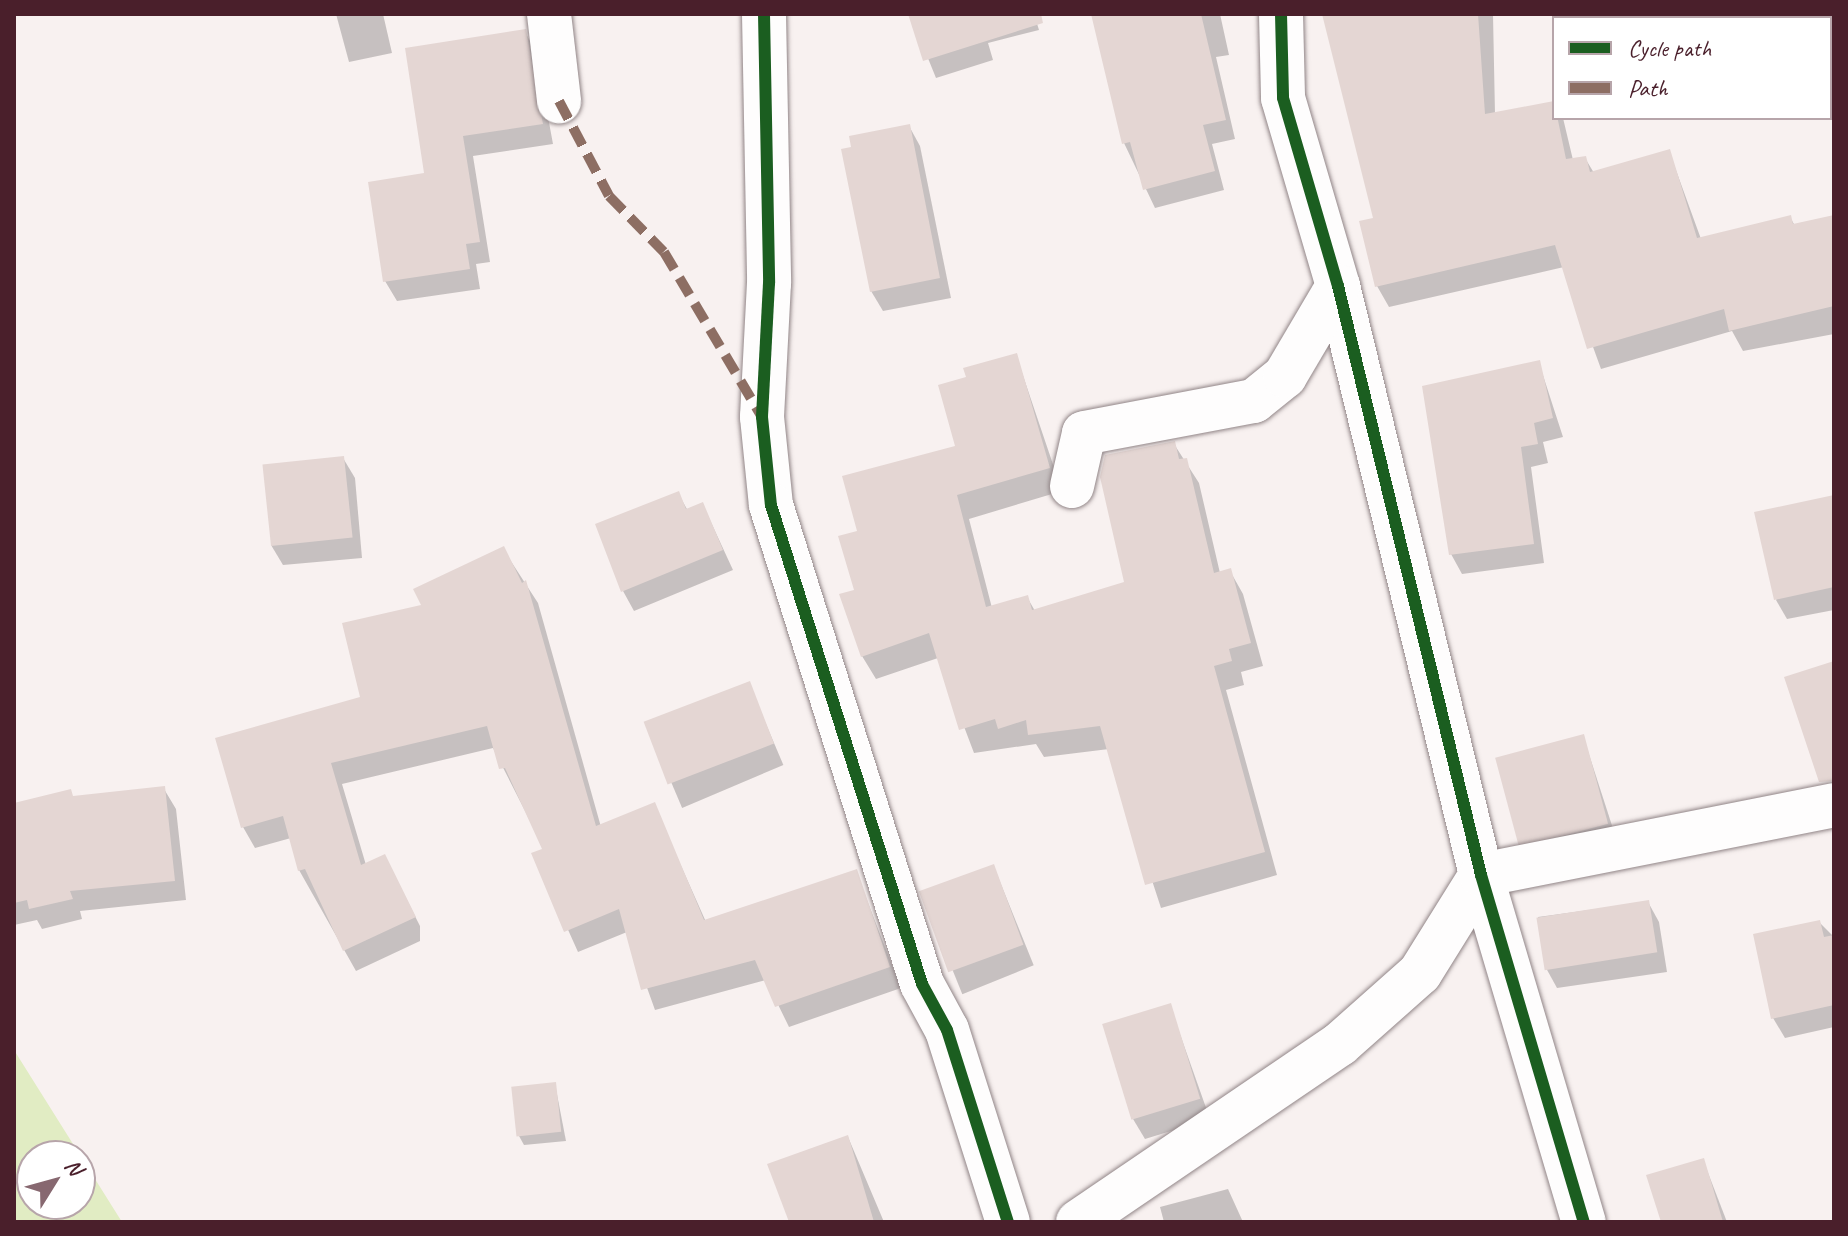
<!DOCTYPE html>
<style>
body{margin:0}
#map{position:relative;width:1848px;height:1236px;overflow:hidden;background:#f8f1f0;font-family:Caveat,sans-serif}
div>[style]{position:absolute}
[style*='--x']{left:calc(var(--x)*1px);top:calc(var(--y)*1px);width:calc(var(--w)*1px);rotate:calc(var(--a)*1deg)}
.green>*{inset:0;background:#e1ecc3}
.shadow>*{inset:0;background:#0003;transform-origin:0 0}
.building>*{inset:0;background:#e4d6d3;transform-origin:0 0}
.roads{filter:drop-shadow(0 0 2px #918587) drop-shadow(0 0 2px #918587)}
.street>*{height:44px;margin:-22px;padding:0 22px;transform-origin:22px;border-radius:22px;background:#fefdfd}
.quiet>*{height:10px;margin-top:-5px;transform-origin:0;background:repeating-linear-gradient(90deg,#8d6e63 0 20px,transparent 0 30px)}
.cycleway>*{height:12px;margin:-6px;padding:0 6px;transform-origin:6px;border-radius:6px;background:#1b5e20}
span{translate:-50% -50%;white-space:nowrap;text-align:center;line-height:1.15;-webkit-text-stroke:6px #fff;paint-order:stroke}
.frame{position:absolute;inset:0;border:16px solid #4a1f2b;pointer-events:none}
.legend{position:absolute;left:1552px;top:16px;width:280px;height:104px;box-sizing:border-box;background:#fff;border:2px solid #b7a5aa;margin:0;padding:10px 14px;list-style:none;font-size:24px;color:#4a1f2b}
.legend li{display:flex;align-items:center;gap:16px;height:40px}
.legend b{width:40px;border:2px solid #b7a5aa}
.north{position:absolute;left:16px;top:1140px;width:80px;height:80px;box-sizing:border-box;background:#fff;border:2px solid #b7a5aa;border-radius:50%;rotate:53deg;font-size:22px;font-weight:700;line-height:32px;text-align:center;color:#4a1f2b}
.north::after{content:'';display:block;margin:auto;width:28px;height:36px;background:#876870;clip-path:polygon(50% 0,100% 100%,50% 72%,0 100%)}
</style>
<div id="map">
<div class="green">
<i style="clip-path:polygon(evenodd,14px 1050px,122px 1222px,14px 1222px,14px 1050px,32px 1156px,80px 1156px,80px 1204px,32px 1204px,32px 1156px)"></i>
</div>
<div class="shadow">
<i style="clip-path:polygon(336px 14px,383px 14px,392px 53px,349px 62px)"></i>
<i style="clip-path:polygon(910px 14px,1034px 14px,1039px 30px,988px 43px,993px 60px,936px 78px)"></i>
<i style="clip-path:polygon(1094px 14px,1220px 14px,1229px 55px,1216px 57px,1235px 139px,1212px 144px,1224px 190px,1155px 208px,1124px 143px)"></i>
<i style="clip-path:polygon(1328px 14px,1493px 14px,1495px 114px,1563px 118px,1573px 160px,1585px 158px,1594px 173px,1669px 151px,1701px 239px,1790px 217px,1795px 226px,1834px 219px,1834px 334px,1743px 351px,1732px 331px,1601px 369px,1564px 267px,1389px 307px,1377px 286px,1376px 219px)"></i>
<i style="clip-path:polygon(1581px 14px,1834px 14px,1834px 16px,1581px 18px)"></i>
<i style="clip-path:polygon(525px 32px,536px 52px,553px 144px,473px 156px,490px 262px,476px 264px,480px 289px,397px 301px,385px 281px,426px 175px)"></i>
<i style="clip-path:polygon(909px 126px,920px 146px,951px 298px,883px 311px,871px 291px)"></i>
<i style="clip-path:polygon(1016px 355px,1062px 491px,969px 519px,992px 608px,1027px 597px,1035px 611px,1127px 583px,1174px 444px,1199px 483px,1220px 573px,1230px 571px,1243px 594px,1263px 666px,1241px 672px,1244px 685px,1226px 690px,1277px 875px,1161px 908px,1109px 749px,1044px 757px,1036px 744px,974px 753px,938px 658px,876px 679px,862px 656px,859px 532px,958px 448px,968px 378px)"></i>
<i style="clip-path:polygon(1539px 363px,1563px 437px,1543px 442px,1548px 463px,1531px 467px,1544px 563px,1462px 574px,1451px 554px)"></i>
<i style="clip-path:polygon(343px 458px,355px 478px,362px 558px,283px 565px,271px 545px)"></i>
<i style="clip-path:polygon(678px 493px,688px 511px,703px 505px,733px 570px,634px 611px,623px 591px)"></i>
<i style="clip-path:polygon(1834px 497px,1834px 610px,1787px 619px,1776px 600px)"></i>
<i style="clip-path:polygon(503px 549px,538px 603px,601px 827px,654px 805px,706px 922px,856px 872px,901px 988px,789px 1027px,766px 980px,655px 1010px,627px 932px,578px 952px,534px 854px,545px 850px,493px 748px,342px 784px,366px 865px,385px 857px,420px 926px,420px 941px,356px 971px,299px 870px,291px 838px,255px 848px,243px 827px,362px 699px,424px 607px)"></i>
<i style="left:749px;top:684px;width:88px;height:110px;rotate:67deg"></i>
<i style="clip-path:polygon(1583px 736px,1618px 844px,1533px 861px,1521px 841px)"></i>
<i style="clip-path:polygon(164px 789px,176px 809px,186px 900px,80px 911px,82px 919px,42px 929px,37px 920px,14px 925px,14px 805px)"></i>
<i style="left:994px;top:867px;width:106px;height:77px;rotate:68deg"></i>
<i style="clip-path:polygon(1648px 902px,1659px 922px,1667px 972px,1557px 988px,1546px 968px,1538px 917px)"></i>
<i style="clip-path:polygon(1819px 922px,1834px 937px,1834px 1027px,1785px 1038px,1773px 1018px)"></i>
<i style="clip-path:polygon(1170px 1006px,1210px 1119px,1145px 1139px,1133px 1119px)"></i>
<i style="clip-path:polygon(555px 1084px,566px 1141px,524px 1145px,519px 1136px)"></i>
<i style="clip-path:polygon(848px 1137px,884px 1222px,785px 1222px,790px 1220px)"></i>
<i style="clip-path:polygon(1703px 1160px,1727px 1222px,1663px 1222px)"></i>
<i style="clip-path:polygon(1228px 1189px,1243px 1222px,1164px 1222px,1160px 1207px)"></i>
</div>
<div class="building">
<i style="clip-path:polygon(908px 14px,1041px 14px,1043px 23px,923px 61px)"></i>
<i style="clip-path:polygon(1091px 14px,1201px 14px,1226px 120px,1203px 125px,1215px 171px,1143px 190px,1130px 142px,1122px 144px)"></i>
<i style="clip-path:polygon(1322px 14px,1478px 14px,1485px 114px,1554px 101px,1566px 159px,1586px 156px,1590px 172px,1670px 149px,1697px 238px,1791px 215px,1793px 224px,1834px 215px,1834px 306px,1729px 331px,1724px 309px,1587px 349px,1555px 245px,1375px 287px,1359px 221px,1373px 218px)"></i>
<i style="clip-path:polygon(526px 29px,543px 124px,463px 136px,480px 242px,466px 244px,470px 269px,383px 282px,368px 182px,424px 173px,405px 48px)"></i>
<i style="clip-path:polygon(910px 124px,940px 278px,870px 292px,841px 149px,851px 147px,849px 136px)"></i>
<i style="clip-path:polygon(1017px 353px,1050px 468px,957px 495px,986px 607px,1028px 595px,1032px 610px,1124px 582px,1100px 477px,1105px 455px,1175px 441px,1179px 459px,1187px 458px,1214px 573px,1231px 568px,1251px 643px,1229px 649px,1232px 661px,1214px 666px,1265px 852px,1145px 885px,1100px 726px,1028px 735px,1026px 720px,998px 729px,995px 719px,959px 730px,929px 633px,861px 657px,839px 594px,854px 590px,838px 536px,857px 531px,842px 476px,955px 446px,938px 385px,966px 377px,963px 368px)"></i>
<i style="clip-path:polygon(1540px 360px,1553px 418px,1534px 423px,1538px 444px,1521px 447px,1534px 544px,1449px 555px,1422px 386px)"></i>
<i style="left:344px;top:456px;width:82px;height:82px;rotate:84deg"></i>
<i style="clip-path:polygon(679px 491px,686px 509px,703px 502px,723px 550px,621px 592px,595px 524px)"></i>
<i style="clip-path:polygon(1834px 495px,1834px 587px,1774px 600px,1754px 512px)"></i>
<i style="clip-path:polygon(504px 546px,522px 583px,526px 580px,596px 826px,655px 802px,704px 920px,857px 869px,890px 967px,775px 1007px,755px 960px,641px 990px,619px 909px,564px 932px,531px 853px,542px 849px,505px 768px,499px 769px,487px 726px,331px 763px,361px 865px,385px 854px,416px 917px,343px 951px,305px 869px,298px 871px,283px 816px,241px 828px,215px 738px,360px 697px,342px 623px,421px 605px,413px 589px)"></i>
<i style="clip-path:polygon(1834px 661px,1834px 781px,1819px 782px,1784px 677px)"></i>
<i style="left:750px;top:681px;width:67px;height:114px;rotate:69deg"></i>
<i style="left:1584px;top:734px;width:93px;height:92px;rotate:75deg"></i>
<i style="clip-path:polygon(165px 786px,175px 881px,70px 891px,73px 899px,29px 909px,27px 900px,14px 903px,14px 803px,71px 789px,73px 796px)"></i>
<i style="left:994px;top:864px;width:86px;height:80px;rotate:70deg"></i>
<i style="left:1649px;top:900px;width:53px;height:114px;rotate:81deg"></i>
<i style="clip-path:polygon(1820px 920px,1824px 937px,1834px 935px,1834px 1005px,1771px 1019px,1753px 934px)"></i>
<i style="left:1171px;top:1003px;width:100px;height:72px;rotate:73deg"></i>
<i style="left:556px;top:1082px;width:50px;height:45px;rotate:84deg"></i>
<i style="clip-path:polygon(848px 1135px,874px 1222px,789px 1222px,767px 1164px)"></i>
<i style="clip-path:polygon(1704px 1158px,1723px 1222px,1661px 1222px,1646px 1175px)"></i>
</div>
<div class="roads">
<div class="street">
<i style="--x:549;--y:14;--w:88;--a:83.4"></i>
<i style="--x:764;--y:14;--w:269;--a:88.9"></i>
<i style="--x:769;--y:283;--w:134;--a:93"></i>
<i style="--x:762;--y:417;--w:88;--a:84.2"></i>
<i style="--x:771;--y:505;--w:502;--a:72.5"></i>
<i style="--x:922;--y:984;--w:52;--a:61.5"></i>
<i style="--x:947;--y:1030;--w:201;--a:72.4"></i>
<i style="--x:1281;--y:14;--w:84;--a:88.6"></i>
<i style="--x:1283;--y:98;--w:196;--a:73.7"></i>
<i style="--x:1338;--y:286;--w:606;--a:76.35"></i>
<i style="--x:1481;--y:875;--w:362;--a:73.5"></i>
<i style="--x:1072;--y:486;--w:54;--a:-77.2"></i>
<i style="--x:1084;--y:433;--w:173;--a:-10.7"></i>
<i style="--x:1254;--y:401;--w:40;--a:-39"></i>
<i style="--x:1285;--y:376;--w:104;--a:-59.5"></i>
<i style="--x:1078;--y:1222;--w:317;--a:-34.2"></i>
<i style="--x:1340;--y:1044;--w:107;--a:-41.6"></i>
<i style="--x:1420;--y:973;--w:115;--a:-58.1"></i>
<i style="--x:1481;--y:875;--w:360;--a:-11.2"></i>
</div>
</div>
<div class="quiet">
<i style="--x:559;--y:101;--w:107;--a:62.2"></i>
<i style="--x:609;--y:196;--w:78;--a:45.5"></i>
<i style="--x:664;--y:252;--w:192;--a:59.3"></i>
</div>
<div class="cycleway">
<i style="--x:764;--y:14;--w:269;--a:88.9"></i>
<i style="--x:769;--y:283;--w:134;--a:93"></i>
<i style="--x:762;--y:417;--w:88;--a:84.2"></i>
<i style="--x:771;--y:505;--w:502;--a:72.5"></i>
<i style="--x:922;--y:984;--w:52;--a:61.5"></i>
<i style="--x:947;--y:1030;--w:201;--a:72.4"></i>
<i style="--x:1281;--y:14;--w:84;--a:88.6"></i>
<i style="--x:1283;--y:98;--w:196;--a:73.7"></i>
<i style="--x:1338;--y:286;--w:606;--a:76.35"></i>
<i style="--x:1481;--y:875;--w:362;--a:73.5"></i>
</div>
<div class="frame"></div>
<ul class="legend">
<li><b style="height:10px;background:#1b5e20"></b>Cycle path</li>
<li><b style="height:10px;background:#8d6e63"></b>Path</li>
</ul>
<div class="north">N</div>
</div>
